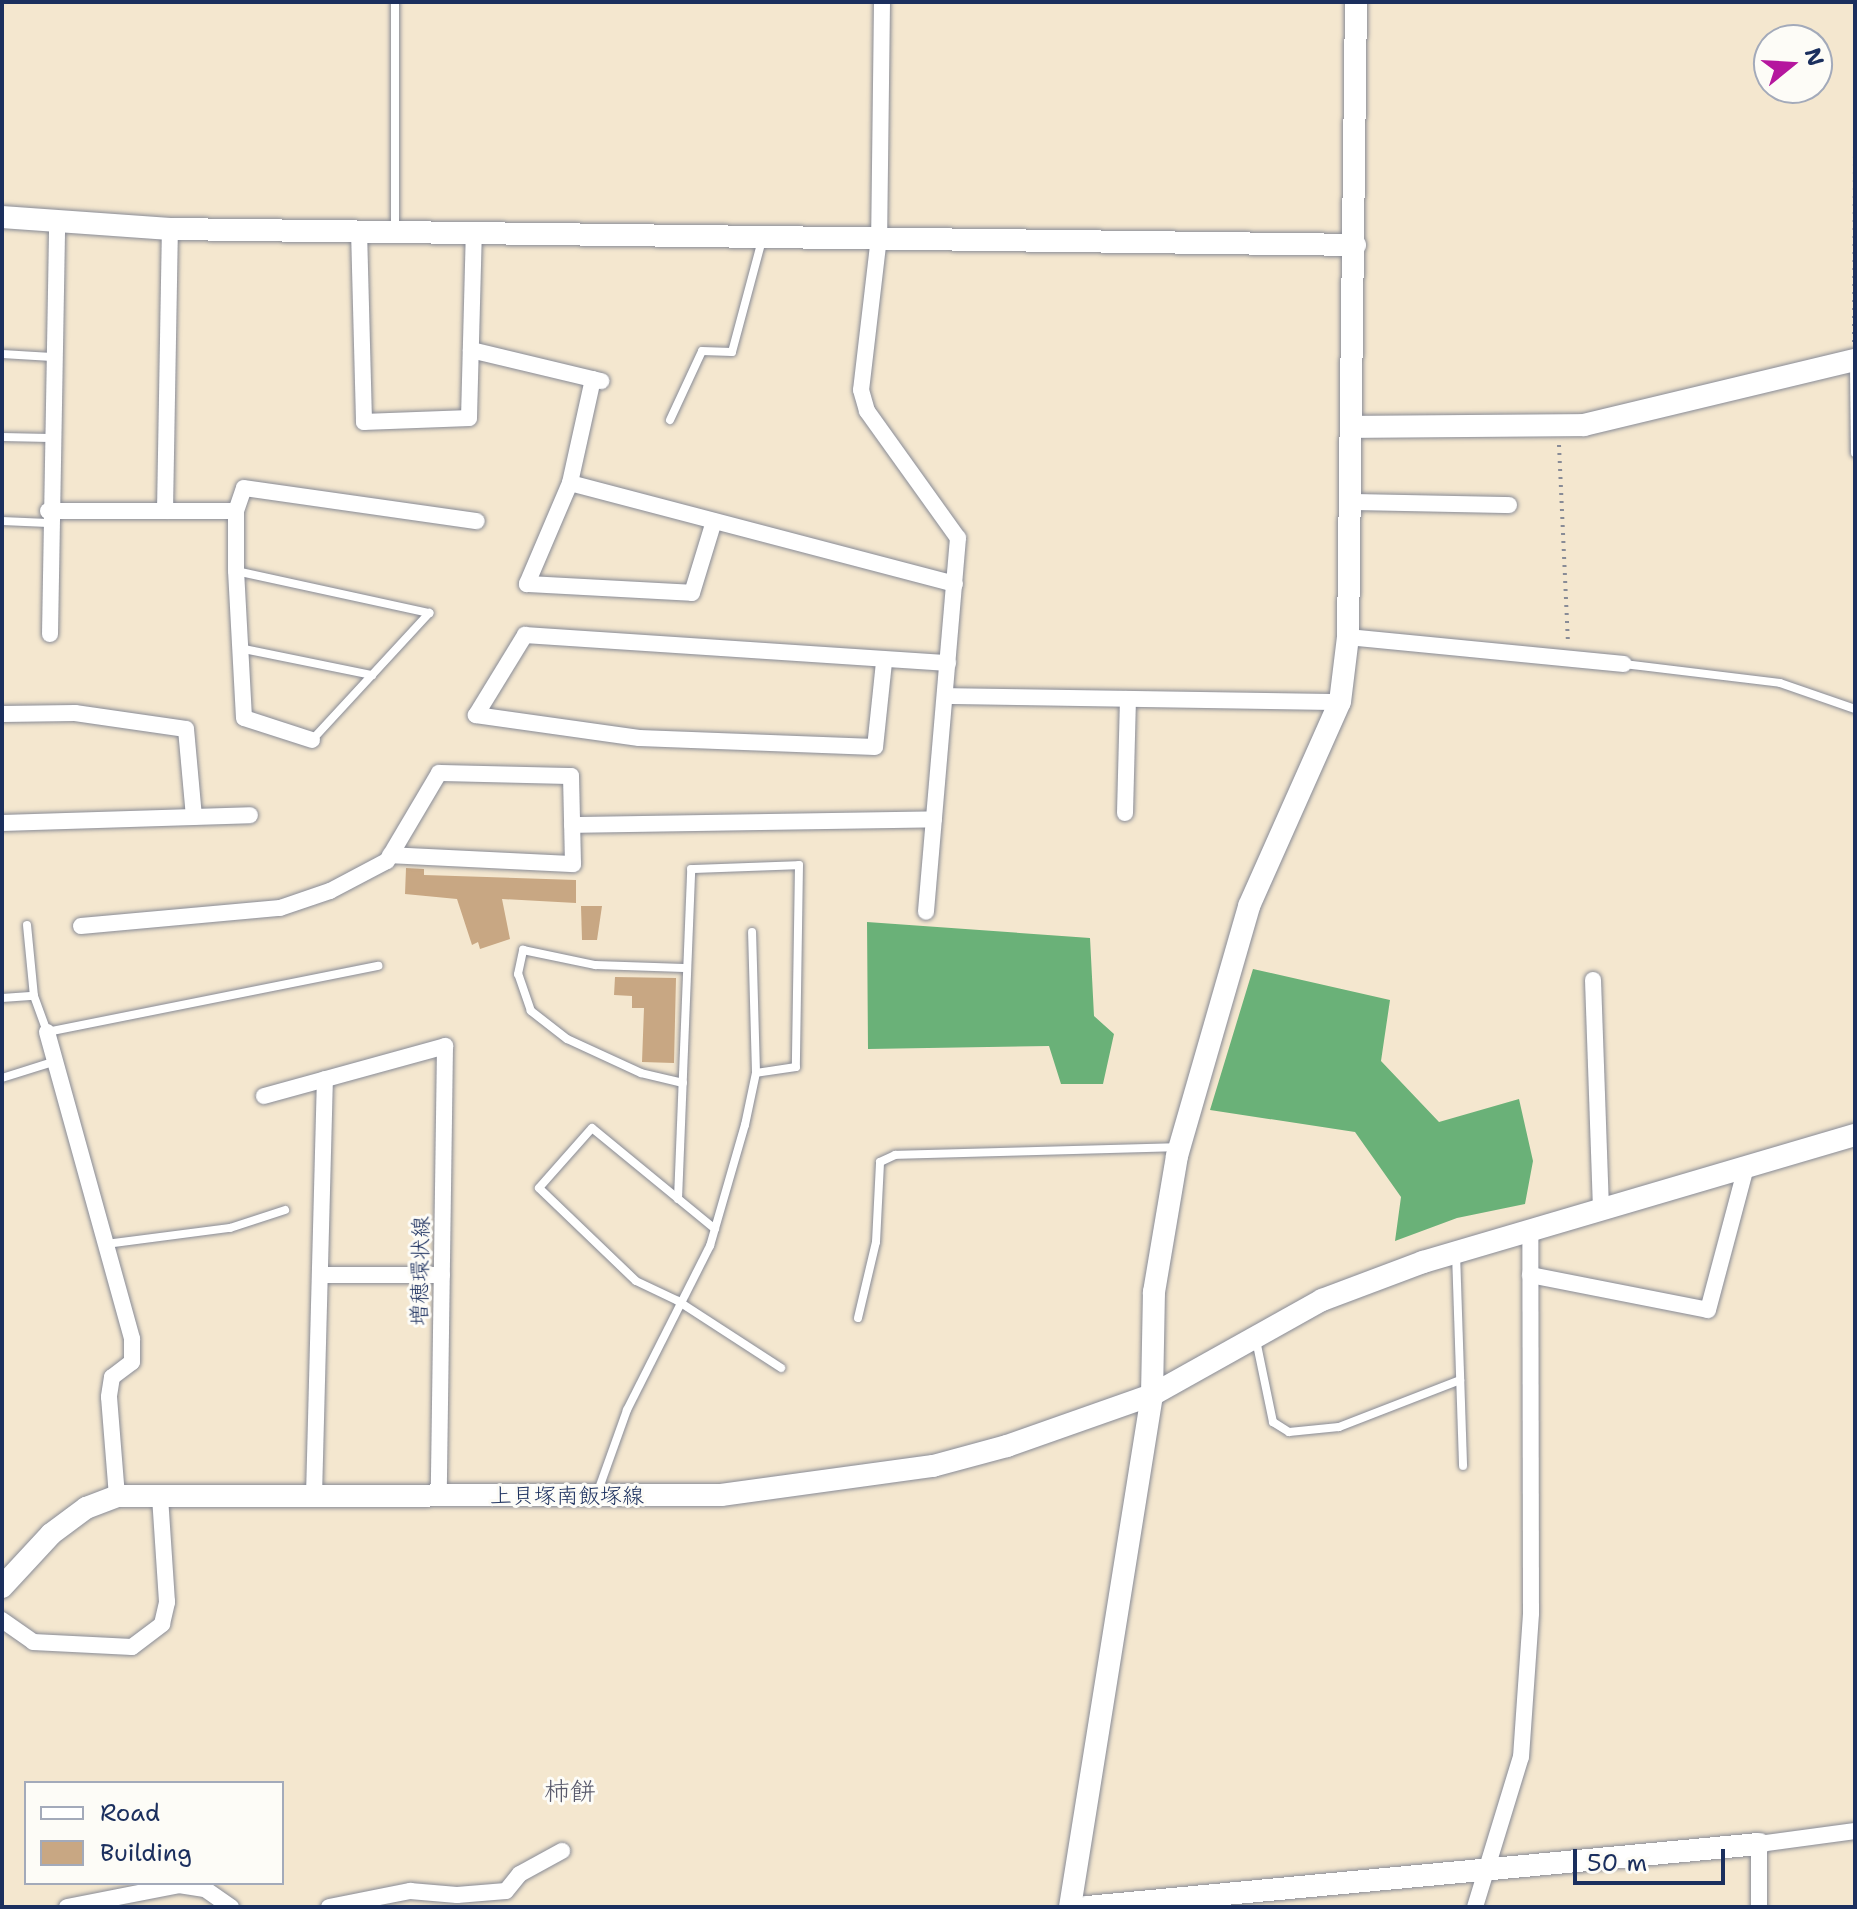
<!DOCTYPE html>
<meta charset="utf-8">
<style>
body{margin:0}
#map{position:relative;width:1857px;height:1909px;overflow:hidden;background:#f4e7cf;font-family:"Shantell Sans","Klee One",sans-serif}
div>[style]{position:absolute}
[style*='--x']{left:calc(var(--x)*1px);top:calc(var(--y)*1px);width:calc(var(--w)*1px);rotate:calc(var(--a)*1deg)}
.forest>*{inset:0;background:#6ab178}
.building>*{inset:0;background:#c8a783}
.path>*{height:4px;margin-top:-2px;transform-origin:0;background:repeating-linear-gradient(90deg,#888b96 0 2px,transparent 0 8px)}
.roads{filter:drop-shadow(0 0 2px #888b96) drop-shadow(0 0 2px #888b96)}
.lane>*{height:8px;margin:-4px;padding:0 4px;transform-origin:4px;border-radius:4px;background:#fff}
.street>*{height:16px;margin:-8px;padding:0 8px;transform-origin:8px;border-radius:8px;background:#fff}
.secondary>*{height:22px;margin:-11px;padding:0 11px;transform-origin:11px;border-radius:11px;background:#fff}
span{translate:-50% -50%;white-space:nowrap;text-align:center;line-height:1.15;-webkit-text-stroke:6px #fdfcf7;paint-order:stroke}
.street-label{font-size:22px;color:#1b2f5e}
.quarter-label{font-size:26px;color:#58596b}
.frame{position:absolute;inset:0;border:4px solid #1b2f5e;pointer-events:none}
.legend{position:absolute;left:24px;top:1781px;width:260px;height:104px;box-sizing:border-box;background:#fdfcf7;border:2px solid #a3aaba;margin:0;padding:10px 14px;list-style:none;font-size:24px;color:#1b2f5e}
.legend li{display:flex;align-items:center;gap:16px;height:40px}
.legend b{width:40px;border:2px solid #a3aaba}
.north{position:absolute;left:1753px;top:24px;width:80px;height:80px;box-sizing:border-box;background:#fdfcf7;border:2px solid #a3aaba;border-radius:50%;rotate:72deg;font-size:22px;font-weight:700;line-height:32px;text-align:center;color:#1b2f5e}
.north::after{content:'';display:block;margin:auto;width:28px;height:36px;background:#b5179e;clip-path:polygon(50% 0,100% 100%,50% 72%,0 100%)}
.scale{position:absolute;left:1573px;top:1849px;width:152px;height:36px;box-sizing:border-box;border:4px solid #1b2f5e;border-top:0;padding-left:10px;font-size:24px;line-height:28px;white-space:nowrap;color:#1b2f5e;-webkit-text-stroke:6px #fdfcf7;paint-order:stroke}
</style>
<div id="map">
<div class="forest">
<i style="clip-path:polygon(867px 922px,1090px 938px,1094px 1016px,1114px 1034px,1103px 1084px,1061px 1084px,1049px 1046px,868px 1049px)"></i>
<i style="clip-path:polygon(1253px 969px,1390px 1000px,1381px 1061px,1439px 1122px,1519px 1099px,1533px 1161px,1525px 1204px,1457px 1218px,1395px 1241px,1401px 1197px,1355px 1132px,1210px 1110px)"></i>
</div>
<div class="building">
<i style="clip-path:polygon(406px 868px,424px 869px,424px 875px,576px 880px,576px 903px,502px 899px,510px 939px,480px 949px,478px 942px,472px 945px,457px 899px,405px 894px)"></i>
<i style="clip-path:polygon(581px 906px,602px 906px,597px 940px,582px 940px)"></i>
<i style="clip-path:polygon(615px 977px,676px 978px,674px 1063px,642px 1062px,644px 1008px,632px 1008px,632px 996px,614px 995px)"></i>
</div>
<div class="path">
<i style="--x:1854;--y:342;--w:216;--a:-89.7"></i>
<i style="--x:1559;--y:445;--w:195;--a:87.4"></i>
</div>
<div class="roads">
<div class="lane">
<i style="--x:395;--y:229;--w:227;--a:-90"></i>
<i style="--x:2;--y:354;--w:50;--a:3.4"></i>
<i style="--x:1854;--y:362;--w:91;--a:89.4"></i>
<i style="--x:670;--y:420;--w:76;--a:-65.1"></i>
<i style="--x:702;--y:351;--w:30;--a:2"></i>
<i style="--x:732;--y:352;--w:116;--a:-75"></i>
<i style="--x:2;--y:437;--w:48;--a:1.2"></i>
<i style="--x:2;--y:521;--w:46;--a:2.5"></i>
<i style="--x:236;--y:571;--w:198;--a:12.3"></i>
<i style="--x:239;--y:648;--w:136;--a:11.5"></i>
<i style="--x:1624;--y:664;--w:157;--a:6.9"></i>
<i style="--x:1780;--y:683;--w:79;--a:19.1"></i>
<i style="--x:312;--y:740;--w:173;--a:-47.3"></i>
<i style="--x:27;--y:925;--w:71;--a:84.4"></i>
<i style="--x:34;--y:996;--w:38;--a:70"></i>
<i style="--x:47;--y:1032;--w:338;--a:-11.3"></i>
<i style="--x:2;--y:998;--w:32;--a:-4"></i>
<i style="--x:2;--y:1078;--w:57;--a:-17.5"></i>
<i style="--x:683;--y:1083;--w:43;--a:-166.6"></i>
<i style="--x:641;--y:1073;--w:81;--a:-155.3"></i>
<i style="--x:567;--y:1039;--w:46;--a:-142.1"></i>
<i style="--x:531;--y:1011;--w:39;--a:-109"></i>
<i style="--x:518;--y:974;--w:25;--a:-78"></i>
<i style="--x:523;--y:950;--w:74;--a:11.8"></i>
<i style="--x:595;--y:965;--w:89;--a:1.9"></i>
<i style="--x:678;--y:1199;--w:330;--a:-87.7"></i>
<i style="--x:691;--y:869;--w:108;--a:-2.1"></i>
<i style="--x:799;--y:865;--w:202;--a:90.9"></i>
<i style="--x:796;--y:1067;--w:40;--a:171.5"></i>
<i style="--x:715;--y:1229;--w:159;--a:-140.6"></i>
<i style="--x:592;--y:1128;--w:80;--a:131.5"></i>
<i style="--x:539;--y:1188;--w:134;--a:43.8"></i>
<i style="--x:636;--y:1281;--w:47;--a:25.5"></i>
<i style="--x:678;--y:1301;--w:123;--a:33"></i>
<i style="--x:106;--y:1244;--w:125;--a:-7.4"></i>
<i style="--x:230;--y:1228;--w:58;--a:-18.1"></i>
<i style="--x:1456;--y:1253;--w:213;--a:88.1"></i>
<i style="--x:858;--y:1318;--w:78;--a:-76.7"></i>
<i style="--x:876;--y:1242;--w:80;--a:-87.1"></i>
<i style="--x:880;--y:1162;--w:17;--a:-25"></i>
<i style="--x:895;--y:1155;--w:284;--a:-1.6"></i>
<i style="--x:1256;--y:1340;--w:84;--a:78.3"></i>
<i style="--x:1273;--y:1422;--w:19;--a:32"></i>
<i style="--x:1289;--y:1432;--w:50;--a:-5.7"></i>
<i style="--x:1339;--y:1427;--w:130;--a:-21.2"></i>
<i style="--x:598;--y:1491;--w:86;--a:-70.3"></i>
<i style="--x:627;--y:1410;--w:184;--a:-63.2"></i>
<i style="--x:710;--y:1246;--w:126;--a:-73.9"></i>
<i style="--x:745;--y:1125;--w:53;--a:-78.1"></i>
<i style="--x:756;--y:1073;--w:141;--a:-91.6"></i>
</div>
<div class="street">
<i style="--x:882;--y:2;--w:235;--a:90.7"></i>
<i style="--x:879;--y:237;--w:154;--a:96.7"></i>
<i style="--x:861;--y:390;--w:22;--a:74"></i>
<i style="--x:867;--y:411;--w:156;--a:54.4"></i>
<i style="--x:958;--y:538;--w:375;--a:94.9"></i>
<i style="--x:359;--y:230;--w:192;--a:88.5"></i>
<i style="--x:364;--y:422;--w:105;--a:-2.2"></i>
<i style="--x:469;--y:418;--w:187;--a:-88.5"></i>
<i style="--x:471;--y:350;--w:134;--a:13.4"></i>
<i style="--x:593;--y:379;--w:107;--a:102.5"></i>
<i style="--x:570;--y:483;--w:110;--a:113.1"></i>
<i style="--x:527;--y:584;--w:165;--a:3.1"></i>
<i style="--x:692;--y:593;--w:75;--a:-73"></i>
<i style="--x:570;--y:483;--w:398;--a:14.7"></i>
<i style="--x:1350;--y:502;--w:159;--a:1.1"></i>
<i style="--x:48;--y:511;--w:188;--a:0"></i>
<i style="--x:165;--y:511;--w:282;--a:-89"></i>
<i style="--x:50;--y:634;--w:410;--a:-89"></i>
<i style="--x:1348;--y:637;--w:277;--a:5.6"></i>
<i style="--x:884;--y:662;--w:85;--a:96"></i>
<i style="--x:875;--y:747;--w:236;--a:-177.8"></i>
<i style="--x:639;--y:738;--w:165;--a:-172"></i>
<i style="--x:476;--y:715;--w:94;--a:-58.5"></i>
<i style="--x:525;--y:635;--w:424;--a:3.8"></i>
<i style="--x:946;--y:696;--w:394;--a:0.9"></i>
<i style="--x:2;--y:714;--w:73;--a:-0.8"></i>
<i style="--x:75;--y:713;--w:112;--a:8.2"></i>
<i style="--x:186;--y:729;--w:88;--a:84.8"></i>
<i style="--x:312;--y:740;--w:71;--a:-162.1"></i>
<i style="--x:244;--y:718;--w:147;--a:-93.1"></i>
<i style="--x:236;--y:571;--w:60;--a:-90"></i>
<i style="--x:236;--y:511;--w:24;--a:-71"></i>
<i style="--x:244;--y:488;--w:235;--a:8.1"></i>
<i style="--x:1125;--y:813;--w:114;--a:-88.5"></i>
<i style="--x:2;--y:823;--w:248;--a:-1.8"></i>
<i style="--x:572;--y:825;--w:362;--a:-0.9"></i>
<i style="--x:81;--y:926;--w:200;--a:-5.2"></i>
<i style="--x:280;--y:908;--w:53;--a:-18.8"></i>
<i style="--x:330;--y:891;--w:64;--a:-27.8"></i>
<i style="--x:387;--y:861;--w:102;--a:-59.4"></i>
<i style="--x:439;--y:773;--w:132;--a:1.3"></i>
<i style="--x:571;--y:776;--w:88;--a:88.7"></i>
<i style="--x:573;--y:864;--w:183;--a:-177.2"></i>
<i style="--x:1593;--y:980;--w:230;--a:88"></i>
<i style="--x:47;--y:1032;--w:319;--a:74.5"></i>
<i style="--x:132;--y:1339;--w:23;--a:90"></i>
<i style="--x:132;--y:1362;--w:25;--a:143"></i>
<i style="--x:112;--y:1377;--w:20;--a:99"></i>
<i style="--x:109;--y:1397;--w:99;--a:85.4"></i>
<i style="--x:264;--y:1096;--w:188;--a:-15.4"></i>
<i style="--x:445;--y:1046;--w:451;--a:90.8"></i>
<i style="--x:320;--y:1275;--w:122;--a:0"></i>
<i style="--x:1530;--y:1275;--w:181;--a:11.1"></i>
<i style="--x:1708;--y:1310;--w:148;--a:-75.1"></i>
<i style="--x:314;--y:1496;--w:417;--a:-88.5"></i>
<i style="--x:2;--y:1620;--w:38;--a:35"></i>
<i style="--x:33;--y:1642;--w:99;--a:2.9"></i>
<i style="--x:132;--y:1647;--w:38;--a:-37"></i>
<i style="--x:162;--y:1624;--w:23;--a:-77"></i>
<i style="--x:167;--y:1602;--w:106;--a:-93.8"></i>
<i style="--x:67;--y:1907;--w:114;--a:-11.1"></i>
<i style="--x:179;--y:1885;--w:26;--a:9"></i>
<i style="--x:205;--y:1889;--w:32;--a:35"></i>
<i style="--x:329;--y:1907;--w:83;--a:-11.2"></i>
<i style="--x:410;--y:1891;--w:47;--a:4.9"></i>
<i style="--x:457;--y:1895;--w:49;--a:-4.7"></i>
<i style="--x:506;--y:1891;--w:22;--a:-51"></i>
<i style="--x:520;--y:1874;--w:48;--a:-28.7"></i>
<i style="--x:1475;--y:1907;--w:157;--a:-73"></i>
<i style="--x:1521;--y:1757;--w:144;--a:-86"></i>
<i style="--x:1531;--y:1613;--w:383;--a:-90.1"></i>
<i style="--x:1759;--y:1907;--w:63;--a:-90"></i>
<i style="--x:1759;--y:1844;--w:97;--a:-7.7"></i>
</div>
<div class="secondary">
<i style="--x:2;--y:217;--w:168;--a:4.1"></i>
<i style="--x:170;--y:229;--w:1185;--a:0.77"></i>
<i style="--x:1352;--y:427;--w:232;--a:-0.5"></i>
<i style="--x:1584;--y:425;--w:279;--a:-13.5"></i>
<i style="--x:2;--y:1587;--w:72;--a:-47.2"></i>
<i style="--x:51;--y:1534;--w:44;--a:-36.6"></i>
<i style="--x:86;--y:1508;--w:33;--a:-21"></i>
<i style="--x:117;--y:1496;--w:604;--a:-0.09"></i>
<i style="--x:721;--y:1495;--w:214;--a:-7.8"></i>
<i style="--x:933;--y:1466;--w:77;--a:-15.1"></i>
<i style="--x:1007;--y:1446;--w:154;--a:-19.4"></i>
<i style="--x:1152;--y:1395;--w:195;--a:-29.2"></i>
<i style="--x:1322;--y:1300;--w:108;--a:-20.6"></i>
<i style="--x:1423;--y:1262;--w:450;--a:-16.4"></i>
<i style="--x:1070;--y:1907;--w:519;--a:-80.9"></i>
<i style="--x:1152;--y:1395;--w:103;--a:-88.9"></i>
<i style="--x:1154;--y:1292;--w:138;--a:-80.4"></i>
<i style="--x:1177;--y:1156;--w:260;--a:-73.9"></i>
<i style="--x:1249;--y:906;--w:223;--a:-66"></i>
<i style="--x:1340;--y:702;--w:65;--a:-83"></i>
<i style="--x:1348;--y:637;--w:635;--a:-89.28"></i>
<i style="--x:1087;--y:1907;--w:675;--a:-5.36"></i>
</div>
</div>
<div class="street-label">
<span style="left:420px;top:1271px;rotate:-89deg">増穂環状線</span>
<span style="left:567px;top:1496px">上貝塚南飯塚線</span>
</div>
<div class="quarter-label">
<span style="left:570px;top:1791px">柿餅</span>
</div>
<div class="frame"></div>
<ul class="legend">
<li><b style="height:10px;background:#fff"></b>Road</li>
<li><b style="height:22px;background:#c8a783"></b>Building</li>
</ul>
<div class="north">N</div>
<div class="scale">50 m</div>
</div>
